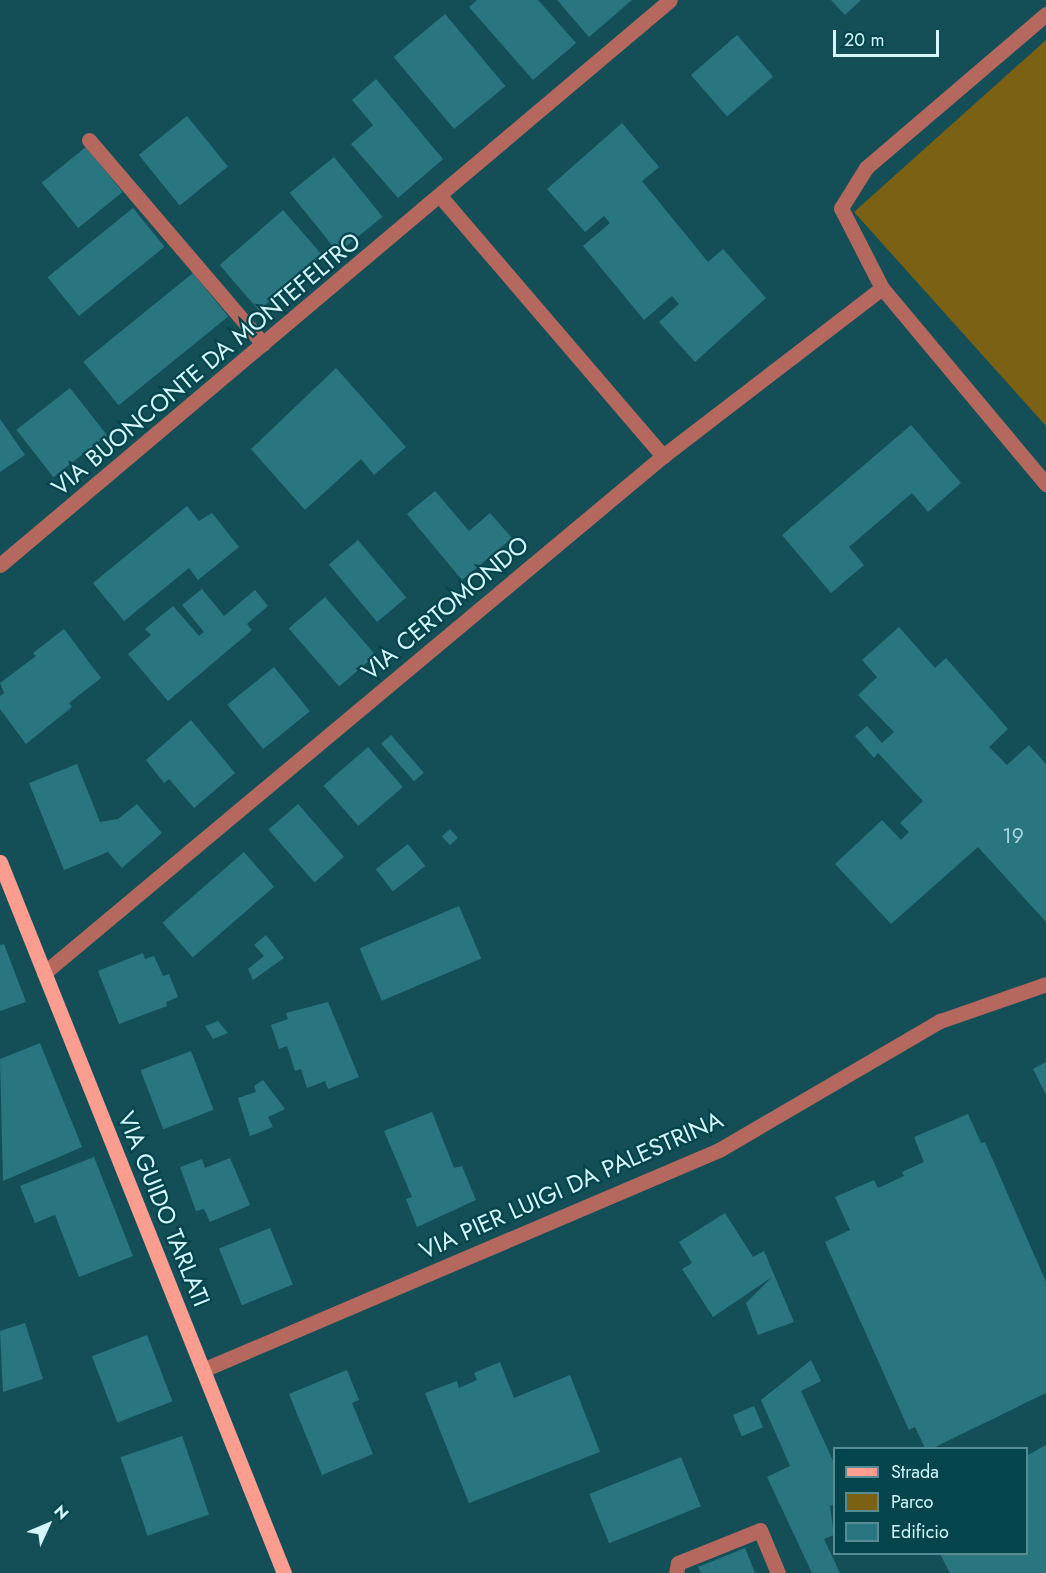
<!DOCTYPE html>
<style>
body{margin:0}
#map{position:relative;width:1046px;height:1573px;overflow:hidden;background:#144f58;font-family:Jost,sans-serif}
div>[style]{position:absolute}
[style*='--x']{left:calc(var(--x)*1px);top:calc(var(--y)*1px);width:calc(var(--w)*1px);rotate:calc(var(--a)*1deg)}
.green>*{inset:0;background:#7a6113}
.building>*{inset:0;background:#297681;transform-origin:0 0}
.minor>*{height:15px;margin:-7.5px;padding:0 7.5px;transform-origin:7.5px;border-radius:7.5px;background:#b5695e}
.major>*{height:15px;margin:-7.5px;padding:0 7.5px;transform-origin:7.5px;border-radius:7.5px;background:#fb9e90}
span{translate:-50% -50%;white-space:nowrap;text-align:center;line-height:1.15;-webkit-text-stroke:4.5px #03444d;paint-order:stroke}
.number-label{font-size:21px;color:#a9d7df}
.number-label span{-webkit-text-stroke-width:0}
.street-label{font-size:24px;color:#d4f7fe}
.legend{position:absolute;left:833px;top:1447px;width:195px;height:108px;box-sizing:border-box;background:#03444d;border:2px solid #578c94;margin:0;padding:8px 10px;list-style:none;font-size:18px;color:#d4f7fe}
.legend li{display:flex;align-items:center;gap:12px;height:30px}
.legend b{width:30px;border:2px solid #578c94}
.north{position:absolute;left:18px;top:1495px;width:60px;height:60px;-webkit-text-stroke:4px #03444d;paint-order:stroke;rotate:46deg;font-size:16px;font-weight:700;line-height:24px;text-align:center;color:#d4f7fe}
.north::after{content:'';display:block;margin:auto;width:21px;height:27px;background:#d4f7fe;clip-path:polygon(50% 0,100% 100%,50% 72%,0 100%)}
.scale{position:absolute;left:833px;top:30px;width:106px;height:27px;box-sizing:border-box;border:3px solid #d4f7fe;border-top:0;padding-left:8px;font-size:18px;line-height:21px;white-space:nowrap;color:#d4f7fe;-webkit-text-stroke:4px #03444d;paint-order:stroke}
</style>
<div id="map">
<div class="green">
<i style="clip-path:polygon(1046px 40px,1046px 426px,854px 212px)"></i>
</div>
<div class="building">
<i style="clip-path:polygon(477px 0,538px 0,576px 43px,533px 80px,469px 7px)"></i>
<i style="clip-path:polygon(557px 0,632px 0,589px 37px)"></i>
<i style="clip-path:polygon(831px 0,861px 0,845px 15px)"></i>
<i style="left:445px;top:14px;width:94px;height:67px;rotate:50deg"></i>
<i style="left:737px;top:35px;width:55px;height:61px;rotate:49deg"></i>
<i style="clip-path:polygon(376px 79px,443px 159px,398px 198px,351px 144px,373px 125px,352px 100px)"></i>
<i style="left:187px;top:116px;width:65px;height:62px;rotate:51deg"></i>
<i style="clip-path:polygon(622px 123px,659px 167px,642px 181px,708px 262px,723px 249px,766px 298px,695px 362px,659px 322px,679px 304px,672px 296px,644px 320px,583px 246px,610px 223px,604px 216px,585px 232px,547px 189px)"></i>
<i style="left:86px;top:147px;width:58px;height:57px;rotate:51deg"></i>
<i style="left:334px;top:157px;width:77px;height:57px;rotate:51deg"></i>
<i style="left:133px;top:208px;width:50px;height:110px;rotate:51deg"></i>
<i style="left:283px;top:210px;width:60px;height:84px;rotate:49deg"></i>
<i style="left:193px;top:273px;width:56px;height:141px;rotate:51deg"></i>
<i style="clip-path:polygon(336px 368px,406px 447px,374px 475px,361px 459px,305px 510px,251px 449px)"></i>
<i style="left:70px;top:388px;width:60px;height:68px;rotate:52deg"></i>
<i style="clip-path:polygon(0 419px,25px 455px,0 472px)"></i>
<i style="clip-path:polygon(911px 425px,961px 483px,928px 512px,912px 493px,849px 547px,864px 565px,831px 593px,782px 535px)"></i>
<i style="clip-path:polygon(435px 491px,469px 531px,490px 513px,512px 538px,462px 580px,407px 514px)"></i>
<i style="clip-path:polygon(187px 506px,199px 521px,212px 513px,239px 547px,198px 580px,189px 568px,124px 621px,93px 583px)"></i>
<i style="left:358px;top:540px;width:75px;height:38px;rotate:50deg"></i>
<i style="clip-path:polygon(202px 589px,224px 616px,255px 590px,268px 606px,247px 624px,252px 630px,168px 701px,128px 654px,151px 635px,145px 629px,173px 606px,199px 636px,204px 632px,182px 605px)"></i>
<i style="left:325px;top:597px;width:77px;height:48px;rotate:49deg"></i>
<i style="clip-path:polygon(899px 627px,935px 668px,946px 658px,1008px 729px,989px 747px,1007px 765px,1029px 745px,1046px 764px,1046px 922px,978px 847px,891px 924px,835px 864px,882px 820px,901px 840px,909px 832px,900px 823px,923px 801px,878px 753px,874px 758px,855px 736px,867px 726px,882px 743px,894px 732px,858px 695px,877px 677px,862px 660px)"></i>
<i style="clip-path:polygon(64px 629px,101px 678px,69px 703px,72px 707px,26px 744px,0 709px,0 696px,4px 693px,0 683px,36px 656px,33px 653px)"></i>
<i style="left:274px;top:667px;width:57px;height:60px;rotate:51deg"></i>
<i style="clip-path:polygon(191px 720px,235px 773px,194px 808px,169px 779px,164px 783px,146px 760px)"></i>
<i style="left:391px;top:735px;width:50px;height:13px;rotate:49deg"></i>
<i style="left:368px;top:747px;width:53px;height:59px;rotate:49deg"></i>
<i style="clip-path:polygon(77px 764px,100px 822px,118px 819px,137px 804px,162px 833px,122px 868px,108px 852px,64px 870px,29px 783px)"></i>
<i style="left:298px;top:804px;width:70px;height:39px;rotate:49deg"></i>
<i style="left:450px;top:829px;width:12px;height:11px;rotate:48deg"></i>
<i style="left:408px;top:844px;width:28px;height:41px;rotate:52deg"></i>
<i style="left:244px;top:852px;width:46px;height:108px;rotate:49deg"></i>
<i style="left:459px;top:906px;width:57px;height:108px;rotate:67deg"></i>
<i style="clip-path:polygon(266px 935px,284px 958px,253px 980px,248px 969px,264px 956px,254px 945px)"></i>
<i style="clip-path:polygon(4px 944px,26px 1002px,0 1011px,0 945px)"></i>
<i style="clip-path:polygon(143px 953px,145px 959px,154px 956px,163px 976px,169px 974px,178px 997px,166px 1002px,167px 1006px,119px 1024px,98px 971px)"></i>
<i style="clip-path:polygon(328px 1002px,359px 1077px,328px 1089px,325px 1081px,307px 1088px,301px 1069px,295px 1071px,287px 1046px,279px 1049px,271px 1025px,288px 1019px,286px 1013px)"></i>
<i style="clip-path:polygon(218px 1021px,228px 1033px,213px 1039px,205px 1026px)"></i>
<i style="clip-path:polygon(40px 1043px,82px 1147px,3px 1181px,0 1059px)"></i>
<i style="left:191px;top:1051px;width:63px;height:54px;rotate:69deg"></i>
<i style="clip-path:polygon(1046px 1062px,1046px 1095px,1033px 1069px)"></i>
<i style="clip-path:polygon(263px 1080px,285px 1109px,268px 1117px,273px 1127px,250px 1136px,238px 1098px,256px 1092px,254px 1086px)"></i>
<i style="clip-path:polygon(432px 1112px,454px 1168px,462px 1166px,476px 1200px,417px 1227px,406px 1199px,412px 1197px,384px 1131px)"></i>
<i style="clip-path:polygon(968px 1114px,981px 1143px,985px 1142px,1046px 1282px,1046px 1393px,933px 1448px,925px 1448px,915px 1427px,909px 1430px,825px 1242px,850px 1230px,835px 1197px,874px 1180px,878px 1188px,904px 1176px,902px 1172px,924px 1162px,914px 1137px)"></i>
<i style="clip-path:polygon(94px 1157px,133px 1256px,79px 1277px,55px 1215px,35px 1223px,20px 1186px)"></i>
<i style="clip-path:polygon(230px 1158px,250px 1205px,210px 1222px,204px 1209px,196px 1211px,180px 1167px,202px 1159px,205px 1168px)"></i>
<i style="clip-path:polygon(725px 1213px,753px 1257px,764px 1251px,794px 1322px,758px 1335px,746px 1303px,772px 1277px,713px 1317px,682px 1269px,692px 1263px,679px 1242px)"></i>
<i style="left:270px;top:1228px;width:61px;height:55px;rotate:68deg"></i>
<i style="clip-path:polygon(25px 1323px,43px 1379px,3px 1392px,0 1331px)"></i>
<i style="left:147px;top:1335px;width:71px;height:59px;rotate:69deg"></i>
<i style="clip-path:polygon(811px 1360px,821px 1381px,801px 1391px,834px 1463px,834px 1504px,830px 1506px,834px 1535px,824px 1539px,840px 1573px,812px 1573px,767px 1477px,790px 1466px,761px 1400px)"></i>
<i style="clip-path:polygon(500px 1362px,514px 1398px,570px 1375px,600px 1452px,469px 1503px,425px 1393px,457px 1381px,459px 1388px,477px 1380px,474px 1373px)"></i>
<i style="clip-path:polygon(347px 1370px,359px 1400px,352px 1403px,373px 1454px,322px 1475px,289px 1394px)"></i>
<i style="left:754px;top:1406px;width:23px;height:23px;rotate:67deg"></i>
<i style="left:182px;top:1436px;width:83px;height:65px;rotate:71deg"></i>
<i style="clip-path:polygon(1046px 1445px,1046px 1573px,950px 1573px,940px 1554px,1026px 1554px,1026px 1456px)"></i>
<i style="left:681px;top:1457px;width:53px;height:99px;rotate:68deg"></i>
<i style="clip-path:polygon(745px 1548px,755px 1573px,701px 1573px,698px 1567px)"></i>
</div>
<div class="minor">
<i style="--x:1046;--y:14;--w:237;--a:139.5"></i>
<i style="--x:866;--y:168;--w:47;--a:122"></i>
<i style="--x:841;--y:208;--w:90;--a:62.9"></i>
<i style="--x:882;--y:288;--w:256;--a:50.1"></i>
<i style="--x:89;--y:140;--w:268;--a:49.5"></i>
<i style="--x:440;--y:196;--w:343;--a:49.4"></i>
<i style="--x:0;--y:565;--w:876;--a:-40.14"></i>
<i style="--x:44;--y:973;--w:807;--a:-39.87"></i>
<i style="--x:663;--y:456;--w:276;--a:-37.5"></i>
<i style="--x:205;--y:1369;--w:559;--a:-23.08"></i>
<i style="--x:719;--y:1150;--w:256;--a:-30.3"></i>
<i style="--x:940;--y:1021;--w:112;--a:-19.2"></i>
<i style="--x:676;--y:1573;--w:10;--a:-79"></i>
<i style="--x:678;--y:1563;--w:88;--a:-21.9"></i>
<i style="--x:760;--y:1530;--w:47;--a:67.3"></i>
</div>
<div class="major">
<i style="--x:0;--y:862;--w:766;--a:68.23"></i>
</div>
<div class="number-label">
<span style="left:1013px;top:836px">19</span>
</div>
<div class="street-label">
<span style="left:206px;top:364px;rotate:-40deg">VIA BUONCONTE DA MONTEFELTRO</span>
<span style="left:445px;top:608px;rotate:-40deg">VIA CERTOMONDO</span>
<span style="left:571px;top:1185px;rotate:-24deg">VIA PIER LUIGI DA PALESTRINA</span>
<span style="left:164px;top:1209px;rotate:68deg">VIA GUIDO TARLATI</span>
</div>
<ul class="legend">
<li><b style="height:8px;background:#fb9e90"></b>Strada</li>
<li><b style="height:16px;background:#7a6113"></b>Parco</li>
<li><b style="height:16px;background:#297681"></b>Edificio</li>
</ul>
<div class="north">N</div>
<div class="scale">20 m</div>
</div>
